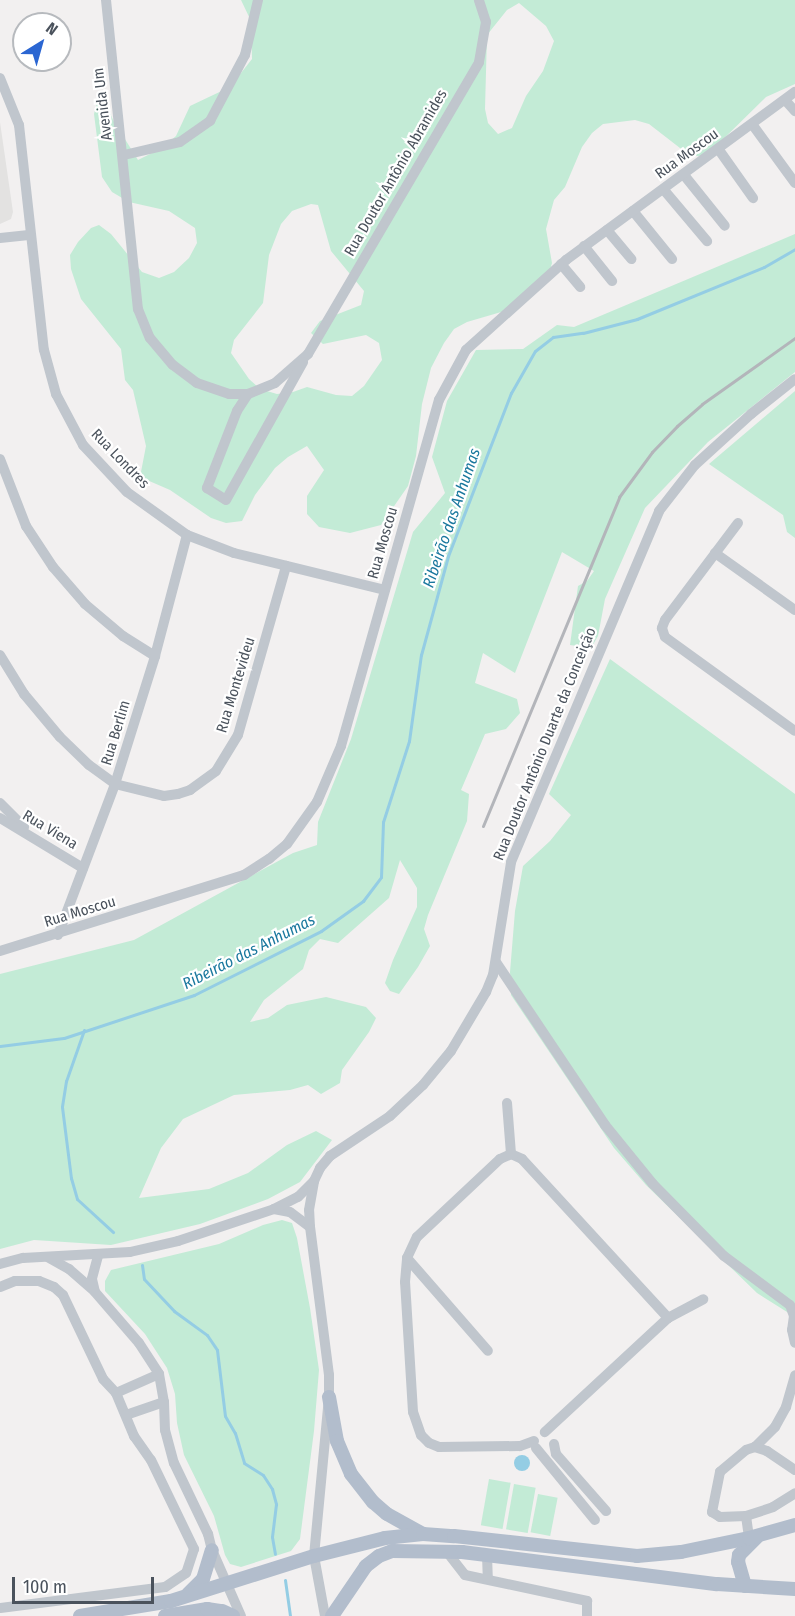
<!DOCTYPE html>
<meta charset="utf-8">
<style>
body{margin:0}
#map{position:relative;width:795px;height:1616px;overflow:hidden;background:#f2f0f0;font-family:"Fira Sans Condensed",sans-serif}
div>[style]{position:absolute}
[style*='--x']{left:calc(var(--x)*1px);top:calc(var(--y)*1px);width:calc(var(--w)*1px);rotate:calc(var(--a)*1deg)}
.education>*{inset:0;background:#e3e2e1}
.green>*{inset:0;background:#c3ebd6;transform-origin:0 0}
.water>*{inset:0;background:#94cde4}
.round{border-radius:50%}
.stream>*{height:3px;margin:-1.5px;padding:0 1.5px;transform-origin:1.5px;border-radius:1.5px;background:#94cde4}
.minor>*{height:10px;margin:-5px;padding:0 5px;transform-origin:5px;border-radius:5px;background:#c0c6cd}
.major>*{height:14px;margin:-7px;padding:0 7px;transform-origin:7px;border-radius:7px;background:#b2bdcc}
.rail>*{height:3px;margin:-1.5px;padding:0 1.5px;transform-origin:1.5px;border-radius:1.5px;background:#b3b5ba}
span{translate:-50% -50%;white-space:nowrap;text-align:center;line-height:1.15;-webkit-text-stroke:4.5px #fff;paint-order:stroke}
.street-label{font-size:15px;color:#4a525c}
.water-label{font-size:16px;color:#1a789e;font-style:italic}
.north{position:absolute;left:12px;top:12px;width:60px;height:60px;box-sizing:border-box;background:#fff;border:2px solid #b7babe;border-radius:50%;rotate:37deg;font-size:16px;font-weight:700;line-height:24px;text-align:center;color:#4a525c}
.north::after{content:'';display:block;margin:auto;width:21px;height:27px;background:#2b66d2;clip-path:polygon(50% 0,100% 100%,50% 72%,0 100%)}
.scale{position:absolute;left:12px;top:1577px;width:142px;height:27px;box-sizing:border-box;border:3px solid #4a525c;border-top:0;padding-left:8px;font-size:18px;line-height:21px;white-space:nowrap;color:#4a525c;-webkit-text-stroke:4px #fff;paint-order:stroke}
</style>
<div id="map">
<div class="education">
<i style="clip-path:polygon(0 122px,13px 212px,11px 219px,0 224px)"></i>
</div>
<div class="green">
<i style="clip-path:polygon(evenodd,241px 0,795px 0,795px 84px,766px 97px,705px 157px,689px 155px,649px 124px,635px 120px,603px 124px,592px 133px,582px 147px,565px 187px,554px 200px,546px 229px,552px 263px,548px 277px,508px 310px,467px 322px,454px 329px,444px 343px,431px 368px,422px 404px,416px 456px,408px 486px,381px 525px,350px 533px,319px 527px,307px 514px,307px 496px,324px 470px,307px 446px,288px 457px,275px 468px,255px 495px,242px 521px,226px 523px,211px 518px,170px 490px,140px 477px,146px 446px,133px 390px,125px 380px,121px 349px,81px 299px,71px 269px,70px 255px,78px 242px,91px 228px,99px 225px,111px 234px,142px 272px,159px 278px,174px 272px,189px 258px,197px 243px,195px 228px,169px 211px,129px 202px,112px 192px,102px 177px,94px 114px,98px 99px,108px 95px,107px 106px,113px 120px,138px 160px,162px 148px,176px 136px,190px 106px,230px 87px,252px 59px,251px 21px,241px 0,519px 3px,546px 26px,554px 41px,543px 71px,526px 96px,512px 128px,498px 134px,488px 123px,485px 109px,487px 35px,507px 10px,519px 3px,241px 0,311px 204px,318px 205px,331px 251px,364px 291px,361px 305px,320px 321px,311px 333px,323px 344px,366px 335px,379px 343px,382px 360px,364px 386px,352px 396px,336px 395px,307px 387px,293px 392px,277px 394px,260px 389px,249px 379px,231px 353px,234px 340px,263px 303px,269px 255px,281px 224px,292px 211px,311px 204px)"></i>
<i style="clip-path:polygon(795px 234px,795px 372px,708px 442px,645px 508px,605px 599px,598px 636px,591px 648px,570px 645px,578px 586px,587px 581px,594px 571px,562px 552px,515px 673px,483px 653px,475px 683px,517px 699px,520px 713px,506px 729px,485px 734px,461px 790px,469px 794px,467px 821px,428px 915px,424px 929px,430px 946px,418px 967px,399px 994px,390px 991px,385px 983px,393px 960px,417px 907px,417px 888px,400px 860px,389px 898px,338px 943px,320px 939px,309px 950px,303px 969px,264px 1000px,250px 1022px,268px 1018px,287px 1005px,326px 997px,366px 1007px,376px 1018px,369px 1032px,342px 1070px,340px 1083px,321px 1094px,308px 1085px,290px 1090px,234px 1095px,183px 1119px,161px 1148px,139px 1198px,209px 1189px,248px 1173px,287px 1145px,316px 1131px,332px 1140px,300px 1182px,268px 1199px,200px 1224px,111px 1245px,34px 1240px,0 1249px,0 974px,134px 940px,293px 853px,317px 845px,318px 822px,351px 739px,413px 532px,445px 493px,432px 457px,447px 401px,476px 350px,523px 349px,557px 325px,574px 327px)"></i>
<i style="clip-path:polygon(795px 391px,795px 538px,787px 532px,783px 515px,709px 464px)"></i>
<i style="clip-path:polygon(610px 659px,795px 794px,795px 1317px,757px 1293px,646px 1185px,614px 1148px,511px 995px,510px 972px,515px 911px,523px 866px,550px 841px,571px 815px,549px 794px)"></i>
<i style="clip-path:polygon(282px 1220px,292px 1223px,297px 1238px,310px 1308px,319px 1370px,314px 1431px,300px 1539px,291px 1551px,241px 1567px,230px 1564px,225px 1555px,214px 1516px,184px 1455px,177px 1423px,175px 1394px,167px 1368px,145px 1334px,105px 1291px,105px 1281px,111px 1270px,219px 1244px,263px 1225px)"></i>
<i style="left:489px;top:1479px;width:22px;height:47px;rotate:10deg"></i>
<i style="left:514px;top:1484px;width:22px;height:46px;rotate:10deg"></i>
<i style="left:538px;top:1494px;width:20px;height:39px;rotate:11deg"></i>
</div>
<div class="water">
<i class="round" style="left:514px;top:1455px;width:16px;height:16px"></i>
</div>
<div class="stream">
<i style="--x:84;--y:1030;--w:54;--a:109.4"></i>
<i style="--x:66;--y:1081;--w:26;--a:99"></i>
<i style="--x:62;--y:1107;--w:72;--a:82.8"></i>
<i style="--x:71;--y:1178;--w:22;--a:74"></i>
<i style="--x:77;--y:1199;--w:49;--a:42.5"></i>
<i style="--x:0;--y:1046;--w:64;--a:-7.1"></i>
<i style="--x:64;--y:1038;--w:137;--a:-18.3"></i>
<i style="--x:194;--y:995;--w:142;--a:-26.7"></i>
<i style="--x:321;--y:931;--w:52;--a:-35.5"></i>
<i style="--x:363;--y:901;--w:30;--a:-53"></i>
<i style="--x:381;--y:877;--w:55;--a:-87.9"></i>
<i style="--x:383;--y:822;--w:85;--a:-72.2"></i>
<i style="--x:409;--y:741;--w:87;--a:-82.1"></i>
<i style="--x:421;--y:655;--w:103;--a:-74.7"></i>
<i style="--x:448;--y:556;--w:175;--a:-68.9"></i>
<i style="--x:511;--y:393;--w:48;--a:-60.3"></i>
<i style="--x:535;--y:351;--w:23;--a:-38"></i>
<i style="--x:553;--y:337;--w:30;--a:-8"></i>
<i style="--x:583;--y:333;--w:56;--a:-14.5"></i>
<i style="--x:637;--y:319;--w:137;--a:-22.3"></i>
<i style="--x:764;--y:267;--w:36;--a:-30"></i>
<i style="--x:142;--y:1265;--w:14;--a:82"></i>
<i style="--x:144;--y:1279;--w:44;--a:46.8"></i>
<i style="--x:174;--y:1311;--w:41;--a:36"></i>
<i style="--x:207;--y:1335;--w:18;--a:56"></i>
<i style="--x:217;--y:1350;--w:66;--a:83.1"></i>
<i style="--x:225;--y:1416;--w:20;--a:60"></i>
<i style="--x:235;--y:1433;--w:31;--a:73"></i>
<i style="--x:244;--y:1463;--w:22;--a:32"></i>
<i style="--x:263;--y:1475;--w:17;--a:57"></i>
<i style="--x:272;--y:1489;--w:16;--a:75"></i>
<i style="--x:276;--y:1504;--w:33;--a:97"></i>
<i style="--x:272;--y:1537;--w:17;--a:80"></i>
<i style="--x:285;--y:1580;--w:36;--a:82"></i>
</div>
<div class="minor">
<i style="--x:106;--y:0;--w:311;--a:84.1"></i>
<i style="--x:138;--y:309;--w:31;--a:68"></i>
<i style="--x:150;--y:338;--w:35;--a:50"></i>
<i style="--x:173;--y:365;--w:30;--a:37"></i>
<i style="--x:197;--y:383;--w:34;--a:19"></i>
<i style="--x:229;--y:394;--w:19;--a:0"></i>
<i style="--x:248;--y:394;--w:29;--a:-22"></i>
<i style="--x:275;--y:383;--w:44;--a:-41.3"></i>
<i style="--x:308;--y:354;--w:338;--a:-59.6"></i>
<i style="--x:479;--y:62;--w:41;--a:-80.1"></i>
<i style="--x:486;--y:22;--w:23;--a:-108"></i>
<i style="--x:0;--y:78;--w:51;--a:68"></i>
<i style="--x:19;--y:125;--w:226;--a:83.7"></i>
<i style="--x:44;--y:350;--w:46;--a:74.7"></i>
<i style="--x:56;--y:394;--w:58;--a:62.1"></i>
<i style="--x:83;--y:445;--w:64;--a:46.9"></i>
<i style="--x:127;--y:492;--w:74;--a:35.6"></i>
<i style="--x:187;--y:535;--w:50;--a:21"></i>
<i style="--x:234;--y:553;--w:155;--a:13.8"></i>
<i style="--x:785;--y:100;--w:15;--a:48"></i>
<i style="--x:752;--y:124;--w:73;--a:53.9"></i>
<i style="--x:719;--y:150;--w:59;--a:54.7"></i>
<i style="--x:124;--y:155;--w:57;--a:-13.1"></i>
<i style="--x:180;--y:142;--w:37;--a:-35"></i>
<i style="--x:210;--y:121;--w:75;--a:-62.1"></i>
<i style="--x:245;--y:55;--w:57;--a:-76.7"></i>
<i style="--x:684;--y:175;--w:65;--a:51.2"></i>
<i style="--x:664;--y:190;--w:67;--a:49.9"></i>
<i style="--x:633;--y:211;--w:62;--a:50.9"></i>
<i style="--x:607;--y:230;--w:38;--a:50"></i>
<i style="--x:0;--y:238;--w:29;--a:-6"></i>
<i style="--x:584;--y:246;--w:45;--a:51.3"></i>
<i style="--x:561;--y:264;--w:30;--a:50"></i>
<i style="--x:248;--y:394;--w:20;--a:123"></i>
<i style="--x:237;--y:411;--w:83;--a:111.3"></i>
<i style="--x:207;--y:488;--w:22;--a:32"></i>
<i style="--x:226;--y:500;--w:158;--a:-60.8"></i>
<i style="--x:0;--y:459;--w:72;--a:68.8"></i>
<i style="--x:26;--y:526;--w:49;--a:56.6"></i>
<i style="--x:53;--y:567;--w:49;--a:49.1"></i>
<i style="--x:85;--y:604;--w:50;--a:40.1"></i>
<i style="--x:123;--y:636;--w:38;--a:32"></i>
<i style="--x:738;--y:523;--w:121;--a:127"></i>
<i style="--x:665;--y:620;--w:9;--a:111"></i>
<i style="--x:662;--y:628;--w:9;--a:72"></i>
<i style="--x:665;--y:637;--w:160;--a:35.9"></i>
<i style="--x:715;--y:553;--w:98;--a:35.5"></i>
<i style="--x:0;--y:655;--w:46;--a:58.4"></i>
<i style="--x:24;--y:694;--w:56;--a:50.1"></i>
<i style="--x:60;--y:737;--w:40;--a:44"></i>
<i style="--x:89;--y:765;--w:32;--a:36"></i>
<i style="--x:115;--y:784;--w:50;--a:13.8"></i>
<i style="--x:164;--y:796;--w:14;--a:-8"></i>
<i style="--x:178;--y:794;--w:13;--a:-18"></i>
<i style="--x:190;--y:790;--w:32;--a:-36"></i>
<i style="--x:216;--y:771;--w:42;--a:-58.6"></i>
<i style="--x:238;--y:735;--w:176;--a:-74.1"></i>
<i style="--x:0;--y:803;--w:34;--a:45"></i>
<i style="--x:0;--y:818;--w:97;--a:31.1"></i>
<i style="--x:58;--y:935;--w:161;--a:-69.3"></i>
<i style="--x:115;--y:784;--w:134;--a:-72.6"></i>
<i style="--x:155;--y:656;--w:125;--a:-75.2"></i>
<i style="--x:0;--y:951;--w:256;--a:-17.3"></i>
<i style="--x:244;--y:875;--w:30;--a:-33"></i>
<i style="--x:269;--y:859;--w:23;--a:-40"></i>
<i style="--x:287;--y:844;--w:52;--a:-54.5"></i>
<i style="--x:317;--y:802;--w:61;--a:-66.8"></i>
<i style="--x:341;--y:746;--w:360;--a:-74.2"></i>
<i style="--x:439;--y:400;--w:57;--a:-61.6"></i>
<i style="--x:466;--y:350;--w:135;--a:-42"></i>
<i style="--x:566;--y:260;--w:284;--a:-36.3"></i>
<i style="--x:496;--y:962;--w:196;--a:56.2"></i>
<i style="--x:605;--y:1125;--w:76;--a:50.9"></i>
<i style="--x:653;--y:1184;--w:101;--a:45.4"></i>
<i style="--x:724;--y:1256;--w:82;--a:36.6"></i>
<i style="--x:790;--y:1305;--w:12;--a:70"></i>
<i style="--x:794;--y:1316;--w:14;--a:98"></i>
<i style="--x:792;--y:1330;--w:13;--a:77"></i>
<i style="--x:507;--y:1103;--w:51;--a:85.5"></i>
<i style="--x:274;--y:1209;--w:16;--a:11"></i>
<i style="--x:290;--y:1212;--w:25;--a:37"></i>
<i style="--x:98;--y:1256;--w:24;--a:105"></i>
<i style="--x:92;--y:1279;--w:13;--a:77"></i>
<i style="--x:95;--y:1292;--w:67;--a:49.2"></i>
<i style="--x:139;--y:1343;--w:37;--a:57"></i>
<i style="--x:159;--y:1374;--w:28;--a:80"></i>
<i style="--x:164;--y:1402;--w:28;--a:88"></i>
<i style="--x:165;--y:1430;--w:34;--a:75"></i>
<i style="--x:174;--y:1463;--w:79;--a:64.4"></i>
<i style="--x:208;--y:1534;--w:16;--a:76"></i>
<i style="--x:212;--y:1550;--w:72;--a:66.3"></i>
<i style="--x:49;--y:1258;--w:23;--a:29"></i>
<i style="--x:69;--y:1269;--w:33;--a:41"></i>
<i style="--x:407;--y:1258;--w:123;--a:48.9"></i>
<i style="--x:0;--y:1264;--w:24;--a:-15"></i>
<i style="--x:23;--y:1258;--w:107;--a:-3.2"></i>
<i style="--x:130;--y:1252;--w:49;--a:-12.9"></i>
<i style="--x:178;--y:1241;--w:101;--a:-18.4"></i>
<i style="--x:274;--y:1209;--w:27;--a:-27"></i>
<i style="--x:298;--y:1197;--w:23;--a:-45"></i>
<i style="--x:0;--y:1287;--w:16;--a:-22"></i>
<i style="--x:15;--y:1281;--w:24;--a:0"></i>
<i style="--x:39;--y:1281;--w:16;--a:22"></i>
<i style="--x:54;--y:1287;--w:12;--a:42"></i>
<i style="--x:63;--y:1295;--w:93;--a:64.5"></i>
<i style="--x:103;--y:1379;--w:19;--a:47"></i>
<i style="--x:116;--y:1393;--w:47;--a:67.3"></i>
<i style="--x:134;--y:1436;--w:29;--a:55"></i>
<i style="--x:151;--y:1460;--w:99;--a:64.2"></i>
<i style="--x:194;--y:1549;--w:25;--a:108"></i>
<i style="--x:186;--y:1573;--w:25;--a:146"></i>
<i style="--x:165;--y:1587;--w:166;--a:172.7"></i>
<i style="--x:668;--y:1318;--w:40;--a:-28"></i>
<i style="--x:116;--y:1393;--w:47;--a:-23.8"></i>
<i style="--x:126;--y:1415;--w:40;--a:-18.9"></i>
<i style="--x:534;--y:1441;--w:15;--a:160"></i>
<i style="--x:520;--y:1446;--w:81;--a:179.3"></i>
<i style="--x:439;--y:1447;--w:11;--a:-158"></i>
<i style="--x:429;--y:1443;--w:11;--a:-135"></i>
<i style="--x:421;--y:1435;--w:24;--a:-109"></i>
<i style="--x:413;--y:1412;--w:130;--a:-93.5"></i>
<i style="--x:405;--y:1282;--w:24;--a:-85"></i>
<i style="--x:407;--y:1258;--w:23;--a:-65"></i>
<i style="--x:417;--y:1237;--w:114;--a:-43.2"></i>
<i style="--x:500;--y:1159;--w:12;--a:-24"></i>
<i style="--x:511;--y:1154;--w:12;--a:24"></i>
<i style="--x:522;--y:1159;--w:216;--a:47.4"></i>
<i style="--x:668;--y:1318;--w:168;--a:137.2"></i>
<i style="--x:554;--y:1444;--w:10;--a:79"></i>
<i style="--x:556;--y:1454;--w:76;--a:48.7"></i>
<i style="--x:755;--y:1447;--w:28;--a:-45"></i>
<i style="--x:775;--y:1427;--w:23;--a:-61"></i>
<i style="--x:786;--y:1407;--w:33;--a:-74"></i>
<i style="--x:536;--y:1448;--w:93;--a:50.7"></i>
<i style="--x:795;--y:1470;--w:34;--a:-146"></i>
<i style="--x:767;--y:1451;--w:13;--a:-162"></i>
<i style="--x:755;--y:1447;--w:9;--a:162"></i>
<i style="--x:746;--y:1450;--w:34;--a:140"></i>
<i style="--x:720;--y:1472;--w:41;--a:101.3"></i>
<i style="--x:712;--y:1512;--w:9;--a:32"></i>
<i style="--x:720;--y:1517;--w:26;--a:-2"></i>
<i style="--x:746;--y:1516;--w:28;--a:-18"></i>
<i style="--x:773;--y:1507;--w:26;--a:-32"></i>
<i style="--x:746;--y:1516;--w:22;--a:82"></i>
<i style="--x:447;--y:1552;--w:29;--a:52"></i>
<i style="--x:465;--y:1575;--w:125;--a:12"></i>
<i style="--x:587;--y:1601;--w:15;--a:90"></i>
<i style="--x:487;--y:1555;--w:24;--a:88"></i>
<i style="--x:325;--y:1616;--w:61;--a:-100.4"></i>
<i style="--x:314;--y:1556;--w:160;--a:-84.6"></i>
<i style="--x:329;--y:1397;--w:22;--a:-90"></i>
<i style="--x:329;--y:1375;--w:149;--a:-97.3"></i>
<i style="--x:310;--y:1227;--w:17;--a:-93"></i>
<i style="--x:309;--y:1210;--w:29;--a:-80"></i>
<i style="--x:314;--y:1181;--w:14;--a:-65"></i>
<i style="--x:320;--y:1168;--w:16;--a:-50"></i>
<i style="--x:330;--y:1156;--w:72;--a:-33.7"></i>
<i style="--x:390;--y:1116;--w:45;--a:-43.2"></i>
<i style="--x:423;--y:1085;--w:44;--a:-50.5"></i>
<i style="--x:451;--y:1051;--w:69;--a:-59.3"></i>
<i style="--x:486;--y:992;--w:18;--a:-68"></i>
<i style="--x:493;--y:975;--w:114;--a:-80.9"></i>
<i style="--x:511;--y:862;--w:381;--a:-67.1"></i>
<i style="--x:659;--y:511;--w:58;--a:-52"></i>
<i style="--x:695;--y:465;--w:76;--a:-42.3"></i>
<i style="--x:751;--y:414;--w:56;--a:-38.5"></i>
</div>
<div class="major">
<i style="--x:329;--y:1397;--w:45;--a:79.7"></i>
<i style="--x:337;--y:1441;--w:36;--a:67"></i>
<i style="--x:351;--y:1474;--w:36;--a:52"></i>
<i style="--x:373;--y:1502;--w:18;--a:41"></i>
<i style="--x:387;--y:1514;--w:41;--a:29.1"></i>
<i style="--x:745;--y:1586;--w:25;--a:-106"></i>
<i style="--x:738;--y:1562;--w:7;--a:-82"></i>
<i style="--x:739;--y:1555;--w:25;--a:-45"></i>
<i style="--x:188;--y:1594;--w:21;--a:-45"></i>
<i style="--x:203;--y:1579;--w:30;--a:-73"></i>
<i style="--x:80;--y:1616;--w:92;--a:-9.4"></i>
<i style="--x:171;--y:1601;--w:150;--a:-17.5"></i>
<i style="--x:314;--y:1556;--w:73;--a:-14.2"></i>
<i style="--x:385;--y:1538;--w:38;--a:-6"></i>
<i style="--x:423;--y:1534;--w:31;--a:4"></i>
<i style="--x:454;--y:1536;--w:184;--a:6.2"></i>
<i style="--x:637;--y:1556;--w:44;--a:-5.2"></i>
<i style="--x:681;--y:1552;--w:69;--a:-11.6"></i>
<i style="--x:749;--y:1538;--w:48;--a:-15.8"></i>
<i style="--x:165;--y:1616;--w:43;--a:-9.5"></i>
<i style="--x:207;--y:1609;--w:15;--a:8"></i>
<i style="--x:222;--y:1611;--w:12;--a:24"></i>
<i style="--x:332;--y:1616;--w:60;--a:-55.8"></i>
<i style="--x:366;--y:1566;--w:16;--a:-38"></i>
<i style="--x:379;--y:1556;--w:14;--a:-21"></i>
<i style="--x:392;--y:1551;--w:70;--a:0.8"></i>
<i style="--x:462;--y:1552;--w:257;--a:7.2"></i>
<i style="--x:717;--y:1584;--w:78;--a:3.7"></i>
</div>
<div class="rail">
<i style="--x:483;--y:826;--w:356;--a:-67.5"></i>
<i style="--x:619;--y:497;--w:56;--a:-53.7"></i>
<i style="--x:652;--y:452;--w:36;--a:-46"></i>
<i style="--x:677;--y:426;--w:33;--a:-41"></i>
<i style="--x:702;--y:404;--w:114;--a:-35.4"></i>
</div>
<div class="street-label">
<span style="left:103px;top:104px;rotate:-97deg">Avenida Um</span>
<span style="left:687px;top:154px;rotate:-36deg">Rua Moscou</span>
<span style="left:396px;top:173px;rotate:-60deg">Rua Doutor Antônio Abramides</span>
<span style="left:120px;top:459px;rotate:46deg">Rua Londres</span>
<span style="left:383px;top:543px;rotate:-74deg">Rua Moscou</span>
<span style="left:236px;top:685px;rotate:-73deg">Rua Montevideu</span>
<span style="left:116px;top:733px;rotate:-73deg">Rua Berlim</span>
<span style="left:545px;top:744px;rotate:-68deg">Rua Doutor Antônio Duarte da Conceição</span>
<span style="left:50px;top:830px;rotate:31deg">Rua Viena</span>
<span style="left:80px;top:912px;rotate:-17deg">Rua Moscou</span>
</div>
<div class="water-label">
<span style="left:452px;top:518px;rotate:-71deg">Ribeirão das Anhumas</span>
<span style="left:249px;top:952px;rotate:-27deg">Ribeirão das Anhumas</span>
</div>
<div class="north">N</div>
<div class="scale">100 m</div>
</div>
